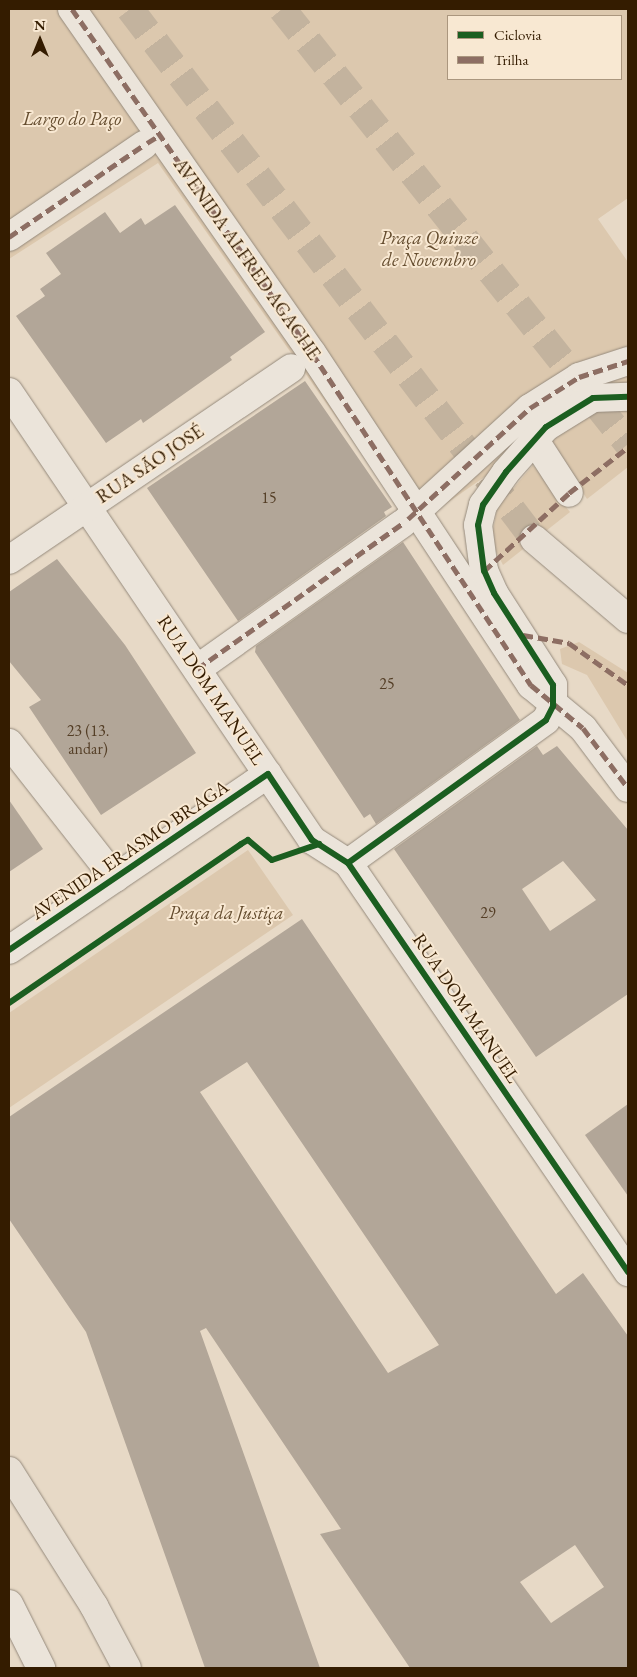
<!DOCTYPE html>
<meta charset="utf-8">
<style>
body{margin:0}
#map{position:relative;width:637px;height:1677px;overflow:hidden;background:#e7d9c6;font-family:"EB Garamond",serif}
div>[style]{position:absolute}
[style*='--x']{left:calc(var(--x)*1px);top:calc(var(--y)*1px);width:calc(var(--w)*1px);rotate:calc(var(--a)*1deg)}
.green>*{inset:0;background:#dcc8ae}
.building>*{inset:0;background:#b2a698}
.highway-tunnel>*{height:28px;margin-top:-14px;transform-origin:0;background:repeating-linear-gradient(90deg,#c3b39e 0 28px,transparent 0 42px)}
.roads{filter:drop-shadow(0 0 1px #958a7c) drop-shadow(0 0 1px #958a7c)}
.minor>*{height:28px;margin:-14px;padding:0 14px;transform-origin:14px;border-radius:14px;background:#ebe4da}
.major>*{height:28px;margin:-14px;padding:0 14px;transform-origin:14px;border-radius:14px;background:#e7dfd4}
.highway>*{height:28px;margin:-14px;padding:0 14px;transform-origin:14px;border-radius:14px;background:#e7dfd4}
.quiet>*{height:5px;margin-top:-2.5px;transform-origin:0;background:repeating-linear-gradient(90deg,#8d6e63 0 10px,transparent 0 15px)}
.cycleway>*{height:6px;margin:-3px;padding:0 3px;transform-origin:3px;border-radius:3px;background:#1b5e20}
span{translate:-50% -50%;white-space:nowrap;text-align:center;line-height:1.15;-webkit-text-stroke:4px #f8e8d2;paint-order:stroke}
.number-label{font-size:16px;color:#543e26}
.number-label span{-webkit-text-stroke-width:0}
.park-label{font-size:19px;color:#644c2e;font-style:italic}
.street-label{font-size:19px;color:#341c00}
.frame{position:absolute;inset:0;border:10px solid #341c00;pointer-events:none}
.legend{position:absolute;left:447px;top:15px;width:175px;height:65px;box-sizing:border-box;background:#f8e8d2;border:1px solid #aa967e;margin:0;padding:6px 9px;list-style:none;font-size:15px;color:#341c00}
.legend li{display:flex;align-items:center;gap:10px;height:25px}
.legend b{width:25px;border:1px solid #aa967e}
.north{position:absolute;left:15px;top:15px;width:50px;height:50px;-webkit-text-stroke:4px #f8e8d2;paint-order:stroke;rotate:0deg;font-size:14px;font-weight:700;line-height:20px;text-align:center;color:#341c00}
.north::after{content:'';display:block;margin:auto;width:18px;height:22px;background:#341c00;clip-path:polygon(50% 0,100% 100%,50% 72%,0 100%)}
</style>
<div id="map">
<div class="green">
<i style="clip-path:polygon(evenodd,9px 9px,628px 9px,628px 198px,598px 219px,628px 262px,628px 386px,490px 473px,413px 527px,158px 163px,9px 259px,9px 9px,448px 16px,621px 16px,621px 79px,448px 79px,448px 16px)"></i>
<i style="clip-path:polygon(606px 410px,628px 411px,628px 467px,587px 499px,551px 443px,567px 425px)"></i>
<i style="clip-path:polygon(533px 465px,570px 512px,503px 565px,491px 542px,497px 508px)"></i>
<i style="clip-path:polygon(579px 642px,628px 673px,628px 742px,587px 675px,562px 664px,560px 649px)"></i>
<i style="clip-path:polygon(248px 850px,293px 915px,9px 1108px,9px 1013px)"></i>
</div>
<div class="building">
<i style="clip-path:polygon(175px 205px,265px 332px,230px 357px,232px 360px,143px 423px,141px 419px,106px 443px,16px 316px,45px 296px,40px 289px,61px 274px,46px 253px,105px 212px,120px 233px,141px 218px,145px 225px)"></i>
<i style="clip-path:polygon(305px 381px,392px 507px,384px 512px,386px 516px,238px 621px,147px 488px)"></i>
<i style="clip-path:polygon(403px 542px,520px 720px,376px 824px,370px 814px,364px 818px,255px 652px,256px 646px)"></i>
<i style="clip-path:polygon(57px 559px,125px 645px,196px 753px,101px 815px,29px 707px,41px 700px,9px 661px,9px 592px)"></i>
<i style="clip-path:polygon(evenodd,537px 746px,543px 755px,557px 746px,628px 830px,628px 994px,536px 1057px,394px 849px,537px 746px,563px 861px,596px 900px,550px 931px,522px 889px,563px 861px)"></i>
<i style="clip-path:polygon(9px 800px,43px 849px,9px 872px)"></i>
<i style="clip-path:polygon(evenodd,302px 919px,556px 1294px,583px 1273px,628px 1336px,628px 1668px,410px 1668px,320px 1534px,341px 1529px,206px 1328px,200px 1331px,320px 1668px,205px 1668px,86px 1332px,9px 1219px,9px 1117px,302px 919px,247px 1062px,439px 1345px,388px 1373px,200px 1092px,247px 1062px,302px 919px,575px 1545px,604px 1587px,551px 1623px,520px 1582px,575px 1545px)"></i>
<i style="clip-path:polygon(628px 1104px,628px 1196px,585px 1135px)"></i>
</div>
<div class="highway-tunnel">
<i style="--x:130;--y:9;--w:666;--a:52.68"></i>
<i style="--x:282;--y:9;--w:556;--a:51.5"></i>
</div>
<div class="roads">
<div class="minor">
<i style="--x:72;--y:9;--w:419;--a:55.1"></i>
<i style="--x:312;--y:353;--w:398;--a:56.6"></i>
<i style="--x:531;--y:685;--w:67;--a:39.6"></i>
<i style="--x:583;--y:728;--w:75;--a:53.1"></i>
<i style="--x:9;--y:237;--w:163;--a:-34.3"></i>
<i style="--x:9;--y:392;--w:541;--a:55.93"></i>
<i style="--x:312;--y:840;--w:43;--a:32.6"></i>
<i style="--x:348;--y:863;--w:496;--a:55.6"></i>
<i style="--x:534;--y:439;--w:64;--a:57.1"></i>
<i style="--x:408;--y:519;--w:165;--a:-42.3"></i>
<i style="--x:530;--y:408;--w:58;--a:-32.3"></i>
<i style="--x:579;--y:377;--w:52;--a:-18.1"></i>
<i style="--x:9;--y:560;--w:341;--a:-34.2"></i>
<i style="--x:197;--y:669;--w:252;--a:-35.3"></i>
<i style="--x:9;--y:743;--w:172;--a:51.9"></i>
<i style="--x:348;--y:863;--w:244;--a:-35.8"></i>
<i style="--x:546;--y:720;--w:16;--a:-63"></i>
<i style="--x:553;--y:706;--w:21;--a:-90"></i>
<i style="--x:553;--y:685;--w:109;--a:-122.7"></i>
<i style="--x:494;--y:593;--w:24;--a:-114"></i>
<i style="--x:484;--y:571;--w:46;--a:-97.4"></i>
<i style="--x:478;--y:525;--w:21;--a:-76"></i>
<i style="--x:483;--y:505;--w:40;--a:-55.1"></i>
<i style="--x:506;--y:472;--w:60;--a:-48.4"></i>
<i style="--x:546;--y:427;--w:55;--a:-31.7"></i>
<i style="--x:593;--y:398;--w:35;--a:-2"></i>
<i style="--x:9;--y:950;--w:313;--a:-34.2"></i>
<i style="--x:9;--y:1604;--w:72;--a:63.4"></i>
</div>
<div class="major">
<i style="--x:9;--y:1471;--w:160;--a:57.8"></i>
<i style="--x:94;--y:1606;--w:70;--a:62"></i>
</div>
<div class="highway">
<i style="--x:534;--y:539;--w:123;--a:40.4"></i>
</div>
</div>
<div class="quiet">
<i style="--x:72;--y:9;--w:419;--a:55.1"></i>
<i style="--x:312;--y:353;--w:398;--a:56.6"></i>
<i style="--x:531;--y:685;--w:67;--a:39.6"></i>
<i style="--x:583;--y:728;--w:75;--a:53.1"></i>
<i style="--x:147;--y:143;--w:15;--a:-32"></i>
<i style="--x:9;--y:237;--w:163;--a:-34.3"></i>
<i style="--x:408;--y:519;--w:165;--a:-42.3"></i>
<i style="--x:530;--y:408;--w:58;--a:-32.3"></i>
<i style="--x:579;--y:377;--w:52;--a:-18.1"></i>
<i style="--x:484;--y:571;--w:115;--a:-42.5"></i>
<i style="--x:569;--y:493;--w:75;--a:-37.9"></i>
<i style="--x:523;--y:635;--w:47;--a:9.9"></i>
<i style="--x:569;--y:643;--w:72;--a:35.4"></i>
<i style="--x:197;--y:669;--w:252;--a:-35.3"></i>
</div>
<div class="cycleway">
<i style="--x:348;--y:863;--w:244;--a:-35.8"></i>
<i style="--x:546;--y:720;--w:16;--a:-63"></i>
<i style="--x:553;--y:706;--w:21;--a:-90"></i>
<i style="--x:553;--y:685;--w:109;--a:-122.7"></i>
<i style="--x:494;--y:593;--w:24;--a:-114"></i>
<i style="--x:484;--y:571;--w:46;--a:-97.4"></i>
<i style="--x:478;--y:525;--w:21;--a:-76"></i>
<i style="--x:483;--y:505;--w:40;--a:-55.1"></i>
<i style="--x:506;--y:472;--w:60;--a:-48.4"></i>
<i style="--x:546;--y:427;--w:55;--a:-31.7"></i>
<i style="--x:593;--y:398;--w:35;--a:-2"></i>
<i style="--x:9;--y:950;--w:313;--a:-34.2"></i>
<i style="--x:268;--y:774;--w:79;--a:56.3"></i>
<i style="--x:312;--y:840;--w:43;--a:32.6"></i>
<i style="--x:348;--y:863;--w:496;--a:55.6"></i>
<i style="--x:9;--y:1003;--w:281;--a:-34.4"></i>
<i style="--x:241;--y:844;--w:8;--a:-30"></i>
<i style="--x:248;--y:840;--w:31;--a:40"></i>
<i style="--x:272;--y:860;--w:50;--a:-18.8"></i>
</div>
<div class="number-label">
<span style="left:269px;top:498px">15</span>
<span style="left:387px;top:684px">25</span>
<span style="left:88px;top:740px">23 (13.<br>andar)</span>
<span style="left:488px;top:913px">29</span>
</div>
<div class="park-label">
<span style="left:72px;top:119px">Largo do Paço</span>
<span style="left:429px;top:249px">Praça Quinze<br>de Novembro</span>
<span style="left:226px;top:913px">Praça da Justiça</span>
</div>
<div class="street-label">
<span style="left:247px;top:259px;rotate:55deg">AVENIDA ALFRED AGACHE</span>
<span style="left:150px;top:464px;rotate:-34deg">RUA SÃO JOSÉ</span>
<span style="left:211px;top:690px;rotate:56deg">RUA DOM MANUEL</span>
<span style="left:130px;top:850px;rotate:-34deg">AVENIDA ERASMO BRAGA</span>
<span style="left:466px;top:1008px;rotate:56deg">RUA DOM MANUEL</span>
</div>
<div class="frame"></div>
<ul class="legend">
<li><b style="height:6px;background:#1b5e20"></b>Ciclovia</li>
<li><b style="height:6px;background:#8d6e63"></b>Trilha</li>
</ul>
<div class="north">N</div>
</div>
